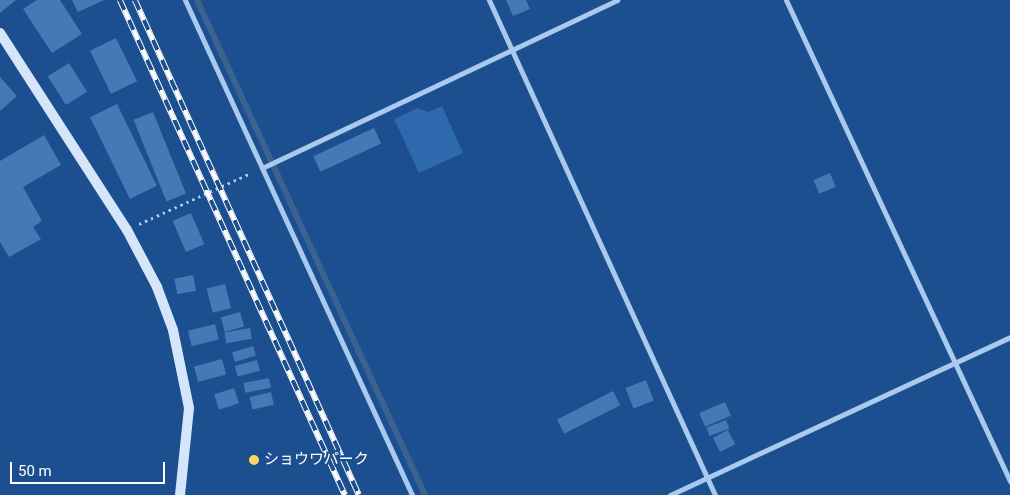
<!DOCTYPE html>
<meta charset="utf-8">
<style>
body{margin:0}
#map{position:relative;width:1010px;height:495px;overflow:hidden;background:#1b4f8f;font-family:Roboto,"Noto Sans JP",sans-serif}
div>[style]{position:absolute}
.green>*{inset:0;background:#2e69ad}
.stream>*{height:6px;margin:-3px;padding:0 3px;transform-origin:3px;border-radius:3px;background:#3c6290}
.building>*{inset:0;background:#4478b7;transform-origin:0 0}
.path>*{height:3px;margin-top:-1.5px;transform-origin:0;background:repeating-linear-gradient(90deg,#a9c9ee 0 2.5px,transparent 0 6.5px)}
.street>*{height:5px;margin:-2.5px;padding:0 2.5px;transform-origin:2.5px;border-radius:2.5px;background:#a9c9ee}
.secondary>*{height:10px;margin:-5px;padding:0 5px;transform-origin:5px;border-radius:5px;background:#d6e6fa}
.rail>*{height:5.5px;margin-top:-2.75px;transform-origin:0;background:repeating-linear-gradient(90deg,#1b4f8f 0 11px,#fff 0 22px);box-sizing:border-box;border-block:1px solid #fff}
.dots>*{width:14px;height:14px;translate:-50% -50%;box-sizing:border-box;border:2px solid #1b4f8f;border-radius:50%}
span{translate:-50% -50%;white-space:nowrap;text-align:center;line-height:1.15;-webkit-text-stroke:4.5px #1b4f8f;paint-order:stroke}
.poi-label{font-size:15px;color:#fff}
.left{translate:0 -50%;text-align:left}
.scale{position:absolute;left:10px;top:462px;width:155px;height:22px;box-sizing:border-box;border:2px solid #fff;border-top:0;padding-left:6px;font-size:15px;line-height:18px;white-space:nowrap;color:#fff;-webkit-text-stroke:4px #1b4f8f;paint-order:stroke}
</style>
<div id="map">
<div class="green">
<div style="clip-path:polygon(442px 106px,463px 153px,419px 173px,394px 119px,418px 108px,428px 112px)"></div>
</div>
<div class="stream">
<div style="left:197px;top:0;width:545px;rotate:65.27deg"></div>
</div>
<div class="building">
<div style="clip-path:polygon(0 0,16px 0,0 13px)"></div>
<div style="clip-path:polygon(37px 0,60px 0,82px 34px,52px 53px,23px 9px)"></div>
<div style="clip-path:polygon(72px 0,104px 0,78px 12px)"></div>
<div style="clip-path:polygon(506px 0,526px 0,530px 9px,513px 16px)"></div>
<div style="left:116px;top:38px;width:48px;height:29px;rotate:64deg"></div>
<div style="left:69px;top:63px;width:34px;height:25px;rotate:58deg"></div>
<div style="clip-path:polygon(0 77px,17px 96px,0 111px)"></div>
<div style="left:117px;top:104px;width:91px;height:30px;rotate:64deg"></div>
<div style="left:153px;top:112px;width:88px;height:21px;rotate:68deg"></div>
<div style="left:374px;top:128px;width:17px;height:67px;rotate:65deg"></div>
<div style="clip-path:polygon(44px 135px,61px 165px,23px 187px,42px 221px,33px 227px,41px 239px,9px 257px,0 242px,0 161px)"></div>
<div style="left:830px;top:173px;width:15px;height:18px;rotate:67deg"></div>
<div style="left:191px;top:213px;width:34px;height:20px;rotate:67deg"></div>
<div style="left:193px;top:275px;width:16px;height:19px;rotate:79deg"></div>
<div style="left:225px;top:284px;width:25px;height:19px;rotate:76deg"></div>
<div style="left:240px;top:312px;width:15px;height:20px;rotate:74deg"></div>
<div style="left:215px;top:324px;width:16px;height:28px;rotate:76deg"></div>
<div style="left:250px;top:328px;width:11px;height:26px;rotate:80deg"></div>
<div style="left:253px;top:346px;width:10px;height:22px;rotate:73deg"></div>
<div style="left:222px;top:359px;width:16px;height:29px;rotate:75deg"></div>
<div style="left:257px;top:360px;width:11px;height:23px;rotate:75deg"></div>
<div style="left:269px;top:378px;width:10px;height:26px;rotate:79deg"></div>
<div style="left:646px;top:380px;width:22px;height:22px;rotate:69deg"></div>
<div style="left:234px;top:388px;width:16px;height:21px;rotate:72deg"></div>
<div style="left:613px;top:391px;width:16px;height:63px;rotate:63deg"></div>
<div style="left:271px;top:392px;width:13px;height:22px;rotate:77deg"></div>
<div style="left:725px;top:402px;width:15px;height:28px;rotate:67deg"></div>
<div style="left:726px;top:420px;width:9px;height:21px;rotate:69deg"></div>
<div style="left:728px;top:430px;width:16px;height:17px;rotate:63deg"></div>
</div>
<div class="path">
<div style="left:139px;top:224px;width:123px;rotate:-24.5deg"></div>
</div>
<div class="street">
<div style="left:185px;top:0;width:545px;rotate:65.36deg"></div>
<div style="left:489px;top:0;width:544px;rotate:65.46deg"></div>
<div style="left:786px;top:0;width:531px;rotate:65.03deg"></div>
<div style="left:262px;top:168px;width:393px;rotate:-25.3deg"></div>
<div style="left:670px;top:495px;width:375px;rotate:-24.9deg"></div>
</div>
<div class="secondary">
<div style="left:0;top:33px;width:234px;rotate:57.2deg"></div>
<div style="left:127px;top:230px;width:64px;rotate:62.2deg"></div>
<div style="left:157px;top:287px;width:46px;rotate:69.6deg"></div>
<div style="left:173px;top:330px;width:80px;rotate:78.4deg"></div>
<div style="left:189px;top:408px;width:87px;rotate:95.9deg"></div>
</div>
<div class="rail">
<div style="left:120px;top:0;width:544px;rotate:65.56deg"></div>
<div style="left:135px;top:0;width:543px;rotate:65.65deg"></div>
</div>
<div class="dots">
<div style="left:254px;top:460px;background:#ffd166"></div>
</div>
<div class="poi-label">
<span class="left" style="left:264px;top:460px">ショウワパーク</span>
</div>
<div class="scale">50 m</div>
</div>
